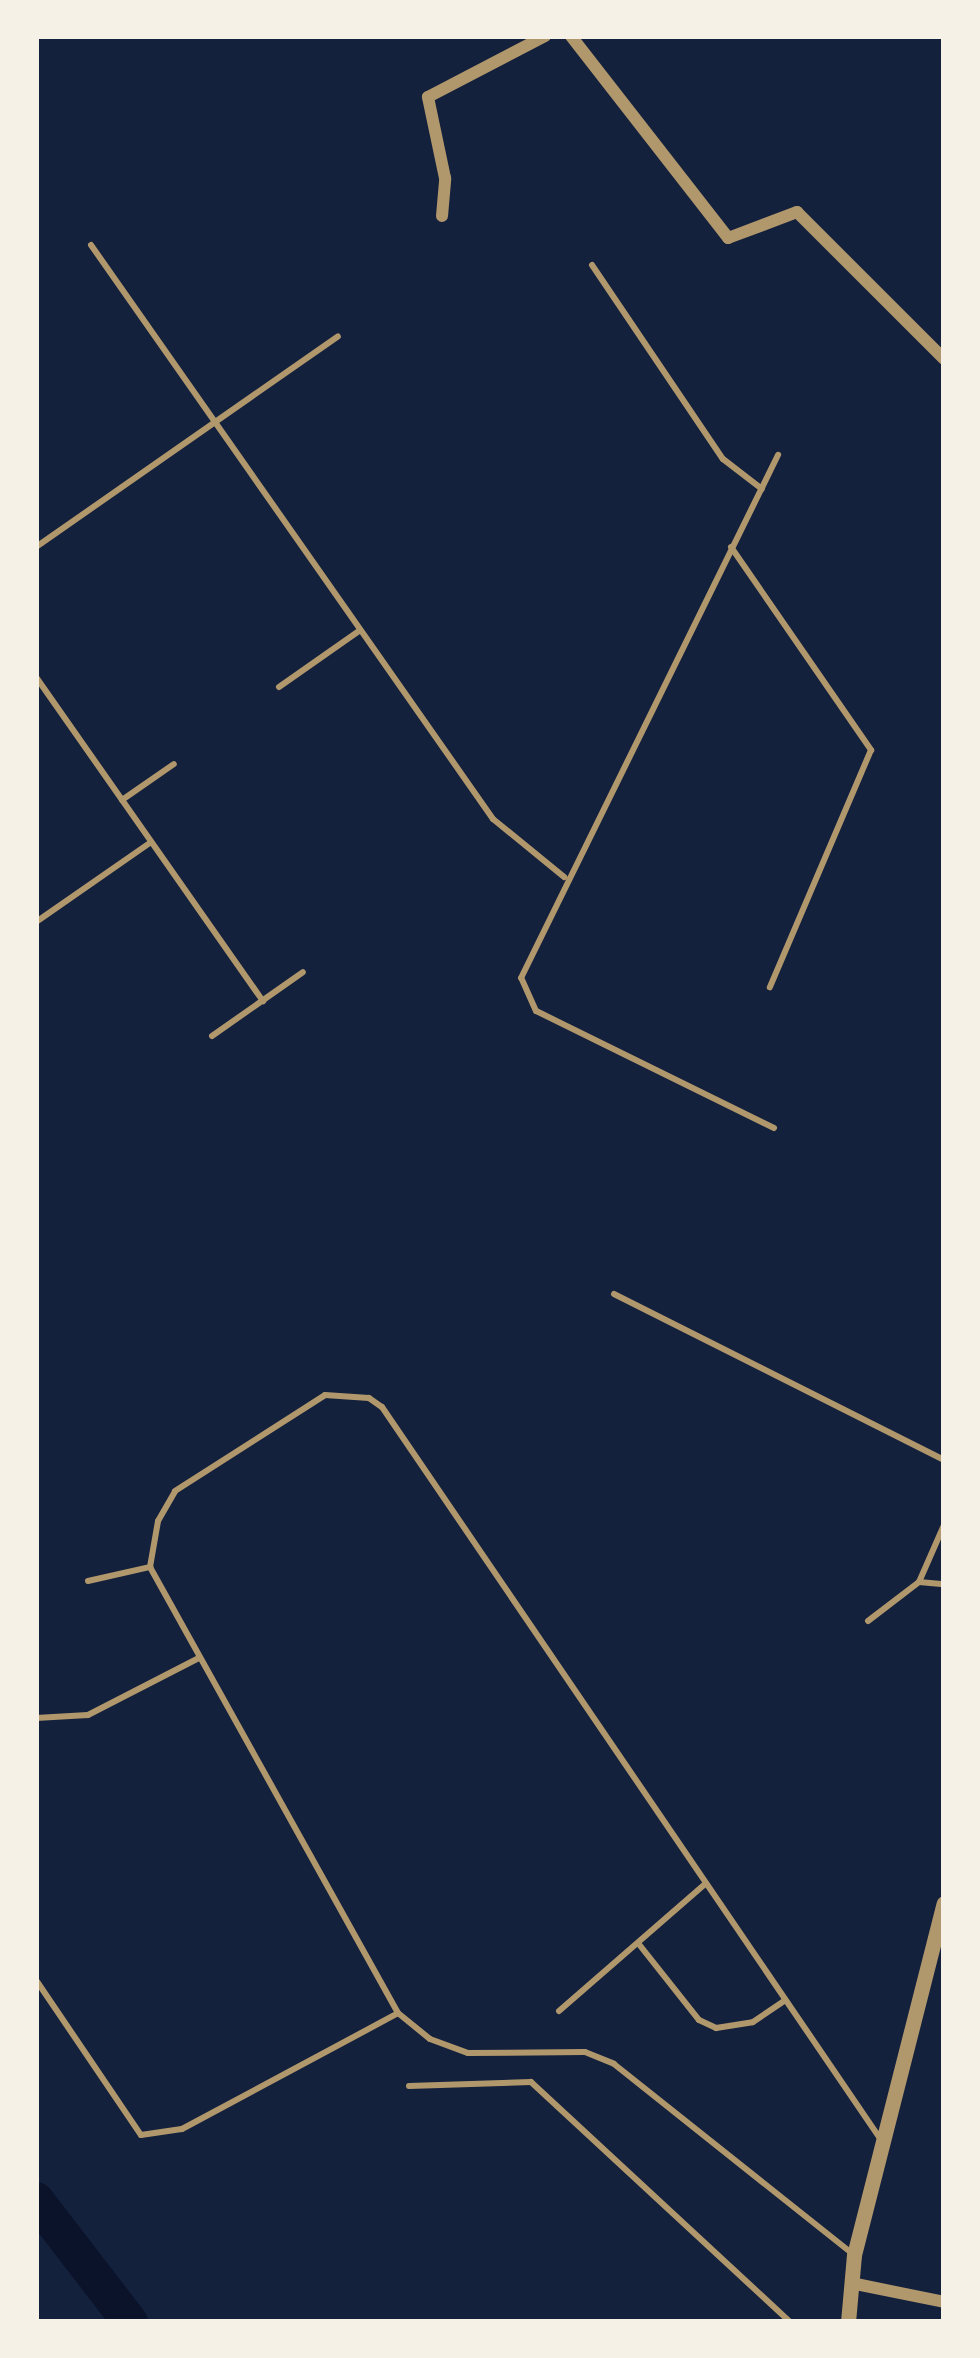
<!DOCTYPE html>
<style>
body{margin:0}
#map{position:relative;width:980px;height:2358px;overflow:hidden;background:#14213d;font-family:Lora,serif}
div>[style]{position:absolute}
.river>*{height:36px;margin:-18px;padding:0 18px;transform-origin:18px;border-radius:18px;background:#0b132b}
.service>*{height:6px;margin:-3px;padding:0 3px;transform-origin:3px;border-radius:3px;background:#b1986c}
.minor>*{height:12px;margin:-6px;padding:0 6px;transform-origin:6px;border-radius:6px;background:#b1986c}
.tertiary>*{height:15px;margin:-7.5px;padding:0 7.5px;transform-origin:7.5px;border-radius:7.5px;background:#b1986c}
span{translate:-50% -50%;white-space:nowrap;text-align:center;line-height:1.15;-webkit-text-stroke:10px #f6f1e7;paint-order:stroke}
.frame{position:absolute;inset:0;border:39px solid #f6f1e7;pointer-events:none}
</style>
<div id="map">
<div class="river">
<div style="left:36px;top:2200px;width:154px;rotate:52.4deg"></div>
</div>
<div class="service">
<div style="left:91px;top:245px;width:701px;rotate:54.99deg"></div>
<div style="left:493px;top:819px;width:92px;rotate:39.2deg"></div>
<div style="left:592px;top:265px;width:234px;rotate:56deg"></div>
<div style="left:723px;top:459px;width:49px;rotate:37.6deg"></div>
<div style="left:36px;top:547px;width:368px;rotate:-34.9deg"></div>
<div style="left:731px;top:547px;width:247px;rotate:55.4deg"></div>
<div style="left:871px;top:750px;width:258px;rotate:113.1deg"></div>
<div style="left:36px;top:677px;width:396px;rotate:55deg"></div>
<div style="left:279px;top:687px;width:98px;rotate:-35deg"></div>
<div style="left:122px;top:800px;width:63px;rotate:-34.7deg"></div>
<div style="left:36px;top:922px;width:140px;rotate:-34.8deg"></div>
<div style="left:212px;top:1036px;width:111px;rotate:-35.1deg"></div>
<div style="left:774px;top:1128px;width:265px;rotate:-153.8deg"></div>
<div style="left:536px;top:1011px;width:36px;rotate:-114deg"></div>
<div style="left:521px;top:978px;width:583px;rotate:-63.83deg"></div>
<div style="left:614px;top:1294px;width:369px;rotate:26.7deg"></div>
<div style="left:88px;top:1581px;width:64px;rotate:-12.7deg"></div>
<div style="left:919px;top:1582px;width:62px;rotate:-66.3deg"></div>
<div style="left:868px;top:1621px;width:64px;rotate:-37.4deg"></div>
<div style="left:919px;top:1582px;width:25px;rotate:5deg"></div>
<div style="left:36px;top:1718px;width:52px;rotate:-3.3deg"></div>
<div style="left:88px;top:1715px;width:123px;rotate:-27.2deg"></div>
<div style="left:638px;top:1943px;width:98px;rotate:51.6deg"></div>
<div style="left:699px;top:2020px;width:19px;rotate:25deg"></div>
<div style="left:716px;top:2028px;width:37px;rotate:-9deg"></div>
<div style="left:753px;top:2022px;width:37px;rotate:-34deg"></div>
<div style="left:36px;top:1980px;width:187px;rotate:55.9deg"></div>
<div style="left:141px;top:2135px;width:41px;rotate:-8.3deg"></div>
<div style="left:182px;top:2129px;width:245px;rotate:-28.2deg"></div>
<div style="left:398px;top:2013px;width:41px;rotate:39.1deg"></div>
<div style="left:430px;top:2039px;width:40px;rotate:20.2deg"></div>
<div style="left:468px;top:2053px;width:117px;rotate:-0.5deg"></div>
<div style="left:585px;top:2052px;width:31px;rotate:22deg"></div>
<div style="left:614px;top:2064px;width:304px;rotate:38.5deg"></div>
<div style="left:559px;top:2011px;width:192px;rotate:-41deg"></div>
<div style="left:398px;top:2013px;width:510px;rotate:-119.08deg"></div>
<div style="left:150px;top:1567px;width:47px;rotate:-80.1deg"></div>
<div style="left:158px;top:1521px;width:34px;rotate:-60deg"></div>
<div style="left:175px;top:1491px;width:178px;rotate:-32.6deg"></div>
<div style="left:325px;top:1395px;width:44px;rotate:3.9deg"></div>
<div style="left:369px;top:1398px;width:16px;rotate:35deg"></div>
<div style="left:382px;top:1407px;width:883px;rotate:55.75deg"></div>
<div style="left:409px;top:2086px;width:122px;rotate:-1.9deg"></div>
<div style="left:531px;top:2082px;width:353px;rotate:42.8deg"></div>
</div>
<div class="minor">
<div style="left:571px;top:36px;width:256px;rotate:52.1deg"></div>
<div style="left:728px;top:238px;width:74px;rotate:-20.6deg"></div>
<div style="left:797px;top:212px;width:208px;rotate:45deg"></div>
<div style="left:442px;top:216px;width:38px;rotate:-85deg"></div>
<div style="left:445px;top:178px;width:83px;rotate:-101.9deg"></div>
<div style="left:428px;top:97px;width:132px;rotate:-27.5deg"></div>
<div style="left:851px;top:2283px;width:95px;rotate:11.5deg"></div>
</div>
<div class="tertiary">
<div style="left:848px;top:2322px;width:67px;rotate:-84.9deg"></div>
<div style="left:854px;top:2255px;width:363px;rotate:-75.7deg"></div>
</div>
<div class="frame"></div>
</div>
